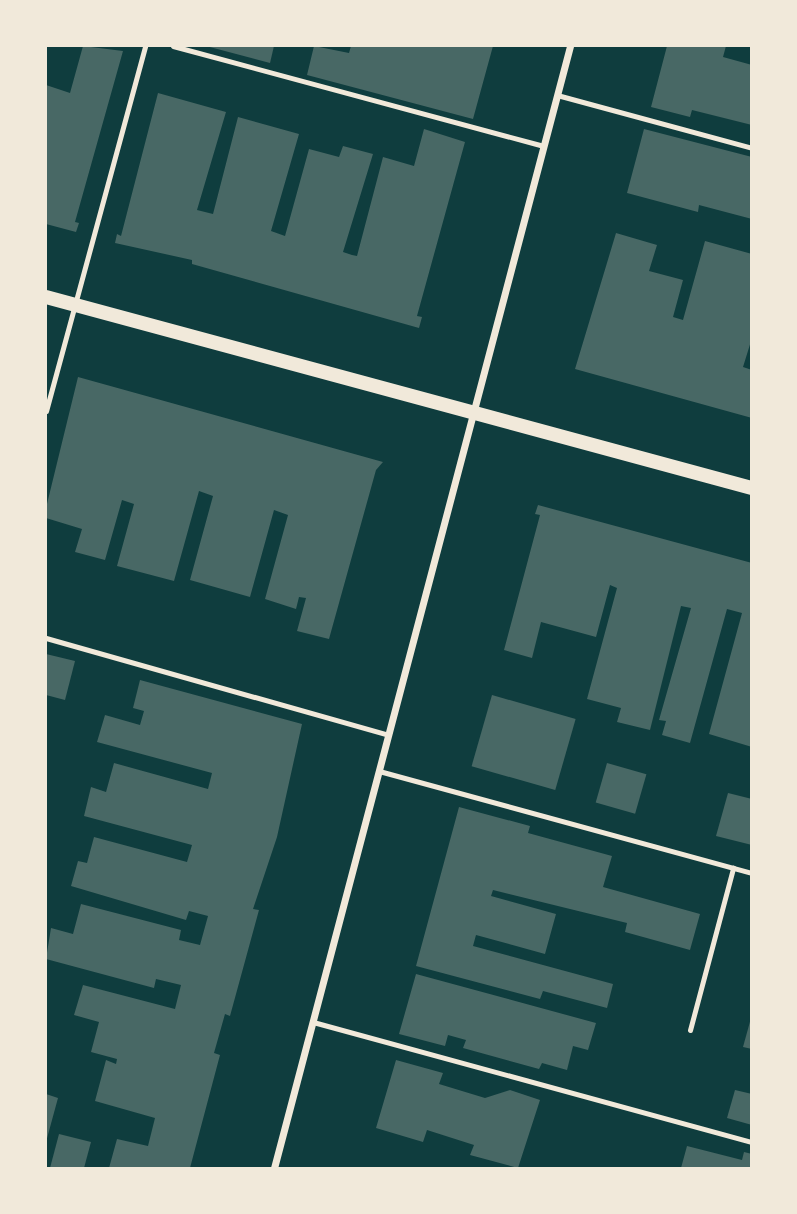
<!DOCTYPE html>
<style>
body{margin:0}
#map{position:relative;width:797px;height:1214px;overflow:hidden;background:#0f3d3e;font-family:Georgia,serif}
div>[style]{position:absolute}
.building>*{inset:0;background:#486865;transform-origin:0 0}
.service>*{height:5px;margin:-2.5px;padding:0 2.5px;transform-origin:2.5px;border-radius:2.5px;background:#f1e9da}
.minor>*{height:7px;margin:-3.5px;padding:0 3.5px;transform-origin:3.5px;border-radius:3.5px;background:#f1e9da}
.secondary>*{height:14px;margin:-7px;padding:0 7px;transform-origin:7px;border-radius:7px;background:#f1e9da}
span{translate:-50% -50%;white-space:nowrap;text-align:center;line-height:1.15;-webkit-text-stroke:5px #f1e9da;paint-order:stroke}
.frame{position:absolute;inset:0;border:47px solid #f1e9da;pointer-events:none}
</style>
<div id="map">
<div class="building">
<div style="clip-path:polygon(83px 46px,123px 51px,75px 222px,79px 223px,76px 232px,46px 224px,46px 85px,70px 93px)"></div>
<div style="clip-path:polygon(206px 46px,274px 46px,270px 63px)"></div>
<div style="clip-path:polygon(314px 46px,349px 53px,351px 46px,493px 46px,473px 119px,307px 75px)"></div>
<div style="clip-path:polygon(667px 46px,726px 46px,723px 57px,752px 65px,752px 125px,692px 110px,690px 117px,651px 107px)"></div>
<div style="clip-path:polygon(158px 93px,226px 112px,197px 210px,213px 214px,238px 117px,299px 134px,271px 231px,285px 236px,309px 149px,339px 157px,343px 146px,373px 154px,343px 252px,352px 255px,357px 256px,383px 157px,414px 166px,424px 129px,465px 142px,417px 316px,422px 317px,419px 328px,192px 264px,192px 260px,115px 243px,117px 234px,121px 236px)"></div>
<div style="clip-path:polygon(644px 129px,752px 157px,752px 219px,699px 205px,698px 212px,627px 193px)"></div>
<div style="clip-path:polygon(616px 233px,657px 245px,649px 271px,683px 280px,673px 317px,683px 320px,705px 241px,752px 254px,752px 338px,743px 367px,752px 370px,752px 418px,575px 369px)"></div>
<div style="clip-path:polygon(78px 377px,383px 462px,376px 470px,329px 639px,297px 631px,306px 598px,299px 597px,296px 609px,265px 599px,288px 515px,274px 510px,250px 597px,190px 580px,213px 496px,199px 491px,174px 581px,117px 566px,134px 504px,122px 500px,105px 560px,75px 552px,82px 529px,46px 518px,46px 508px)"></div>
<div style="clip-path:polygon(538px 505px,752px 563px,752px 747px,709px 734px,742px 613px,727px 609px,690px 743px,662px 735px,666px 721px,659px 720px,691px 608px,681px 606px,650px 730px,617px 722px,621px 708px,587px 699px,617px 588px,610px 585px,596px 637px,541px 622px,532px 658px,504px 650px,540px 515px,535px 514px)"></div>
<div style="clip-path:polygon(46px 654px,75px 661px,65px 700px,46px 695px)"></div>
<div style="clip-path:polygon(140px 680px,302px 724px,277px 837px,253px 909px,259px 910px,230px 1016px,225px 1014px,214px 1053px,220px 1055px,190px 1168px,109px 1168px,117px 1139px,148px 1146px,155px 1118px,95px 1101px,106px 1060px,116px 1064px,117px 1059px,91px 1052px,99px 1022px,74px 1015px,83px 985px,175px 1009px,181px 985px,156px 979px,154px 988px,46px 959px,51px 928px,73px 934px,81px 904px,181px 930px,179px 940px,200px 945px,208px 916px,189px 911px,186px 920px,71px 886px,78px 861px,87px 863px,94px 837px,187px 862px,192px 845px,84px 816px,91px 787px,106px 792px,114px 763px,208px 789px,212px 773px,97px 742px,105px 715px,140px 725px,144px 711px,133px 708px)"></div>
<div style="left:492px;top:695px;width:87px;height:74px;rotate:16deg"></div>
<div style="left:607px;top:763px;width:41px;height:41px;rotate:16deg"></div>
<div style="clip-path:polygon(728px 793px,752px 799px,752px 845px,716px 836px)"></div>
<div style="clip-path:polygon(459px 807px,530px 826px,528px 833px,612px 856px,603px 887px,700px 914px,690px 950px,625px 932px,627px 923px,493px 890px,491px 896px,556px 914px,545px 954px,476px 935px,473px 946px,613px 984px,607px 1008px,543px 991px,540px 999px,416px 966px)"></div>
<div style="clip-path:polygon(416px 974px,596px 1023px,588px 1050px,573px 1046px,567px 1070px,542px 1063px,539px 1069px,463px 1048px,466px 1040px,448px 1035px,445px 1046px,399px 1034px)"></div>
<div style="clip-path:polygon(751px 1018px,752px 1018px,752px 1049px,743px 1047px)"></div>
<div style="clip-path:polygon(396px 1060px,443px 1073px,439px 1084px,485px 1098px,510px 1090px,540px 1100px,518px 1168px,470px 1155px,474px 1145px,427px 1130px,423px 1142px,376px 1128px)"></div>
<div style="clip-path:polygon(735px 1090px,752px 1094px,752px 1125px,727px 1118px)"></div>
<div style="clip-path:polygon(46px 1094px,58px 1098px,46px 1142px)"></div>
<div style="clip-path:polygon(59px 1134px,91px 1142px,84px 1168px,50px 1168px)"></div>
<div style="clip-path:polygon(687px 1146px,742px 1160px,744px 1152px,752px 1154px,752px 1168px,681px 1168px)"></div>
</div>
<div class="service">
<div style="left:173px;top:46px;width:384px;rotate:15.1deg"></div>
<div style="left:557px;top:95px;width:202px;rotate:15.2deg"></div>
<div style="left:46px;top:411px;width:378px;rotate:-74.8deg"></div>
<div style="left:46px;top:638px;width:356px;rotate:15.8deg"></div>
<div style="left:379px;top:771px;width:387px;rotate:15.3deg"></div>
<div style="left:313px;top:1022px;width:455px;rotate:15.3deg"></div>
<div style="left:690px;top:1030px;width:168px;rotate:-75.1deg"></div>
</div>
<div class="minor">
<div style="left:274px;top:1168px;width:1160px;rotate:-75.22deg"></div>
</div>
<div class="secondary">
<div style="left:46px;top:297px;width:731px;rotate:15.14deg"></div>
</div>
<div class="frame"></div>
</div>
